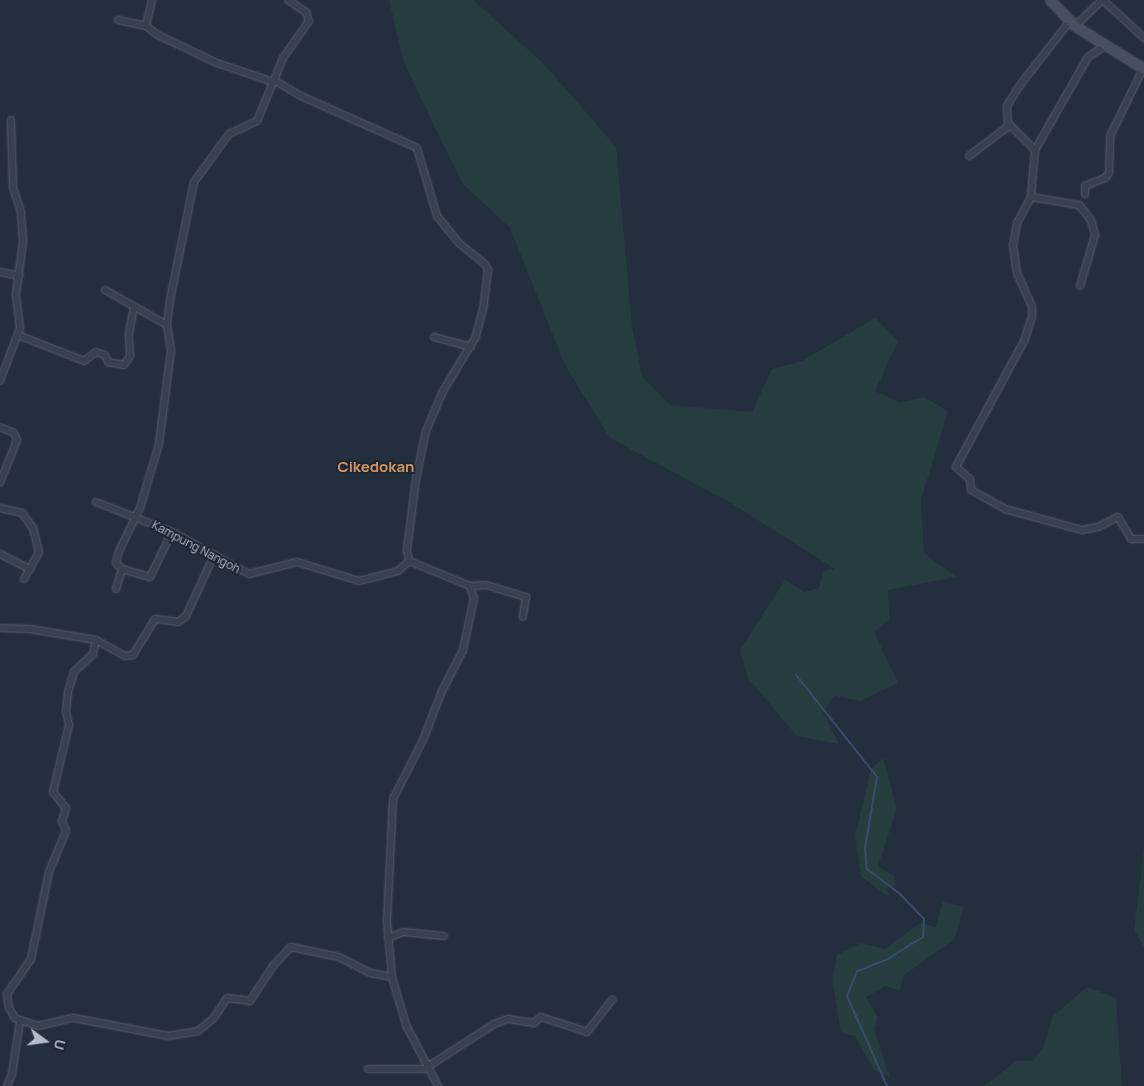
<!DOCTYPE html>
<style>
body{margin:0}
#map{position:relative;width:1144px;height:1086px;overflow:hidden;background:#242f3e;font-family:Manrope,sans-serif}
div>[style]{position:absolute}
.green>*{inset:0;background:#263c3f}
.stream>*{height:2px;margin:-1px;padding:0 1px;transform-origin:1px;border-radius:1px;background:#394c67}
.roads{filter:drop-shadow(0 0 1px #565f6c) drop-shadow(0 0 1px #565f6c)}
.street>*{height:6px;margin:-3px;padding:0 3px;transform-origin:3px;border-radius:3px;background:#38414e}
.secondary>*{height:9px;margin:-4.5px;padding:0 4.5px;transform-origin:4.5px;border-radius:4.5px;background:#465061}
span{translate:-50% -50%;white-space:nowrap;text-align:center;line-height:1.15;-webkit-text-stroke:4px #1d2633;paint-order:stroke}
.street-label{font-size:12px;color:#b4bcc9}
.quarter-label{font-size:15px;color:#d59563;font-weight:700}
.north{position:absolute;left:20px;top:1016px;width:50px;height:50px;-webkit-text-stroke:4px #1d2633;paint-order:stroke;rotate:104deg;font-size:14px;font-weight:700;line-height:20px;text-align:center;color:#b4bcc9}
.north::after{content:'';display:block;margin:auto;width:18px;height:22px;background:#b4bcc9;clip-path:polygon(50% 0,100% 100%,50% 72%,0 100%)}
</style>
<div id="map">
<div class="green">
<div style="clip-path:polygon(389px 0,473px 0,544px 64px,616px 147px,632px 326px,642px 377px,670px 405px,752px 412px,772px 369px,802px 361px,875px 318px,898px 341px,875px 391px,900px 403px,924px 397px,948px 411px,921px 500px,924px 553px,956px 577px,888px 590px,889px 619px,874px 632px,898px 683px,861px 701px,834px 696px,823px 713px,839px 744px,797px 736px,748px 678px,740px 650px,785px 580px,804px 592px,819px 588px,824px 571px,835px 569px,731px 503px,610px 438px,565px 365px,510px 228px,462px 183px,404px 63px)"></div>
<div style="clip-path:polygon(883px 758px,897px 808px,878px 866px,894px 876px,896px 885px,887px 887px,889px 898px,861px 876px,855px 837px,871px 769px)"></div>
<div style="clip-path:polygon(1144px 848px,1144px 947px,1134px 930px)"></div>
<div style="clip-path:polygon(943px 901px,964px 907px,955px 939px,903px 976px,900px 990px,885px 986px,866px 997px,878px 1018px,874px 1029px,890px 1077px,874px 1070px,855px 1036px,841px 1033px,832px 979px,837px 955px,861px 943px,885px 949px,920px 923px,936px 927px)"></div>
<div style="clip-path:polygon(1087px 987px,1116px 998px,1122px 1086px,984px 1086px,1016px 1061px,1033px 1061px,1044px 1046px,1052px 1017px)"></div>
</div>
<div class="stream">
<div style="left:796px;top:675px;width:130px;rotate:51.5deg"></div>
<div style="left:877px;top:777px;width:72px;rotate:99.6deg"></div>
<div style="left:865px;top:848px;width:21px;rotate:85deg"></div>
<div style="left:867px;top:869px;width:40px;rotate:37deg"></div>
<div style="left:899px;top:893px;width:36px;rotate:46deg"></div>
<div style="left:924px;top:919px;width:18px;rotate:93deg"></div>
<div style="left:923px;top:937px;width:39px;rotate:148deg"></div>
<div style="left:890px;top:958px;width:35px;rotate:158deg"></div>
<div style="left:857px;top:971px;width:27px;rotate:112deg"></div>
<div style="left:847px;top:996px;width:98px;rotate:66deg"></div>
</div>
<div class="roads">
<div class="street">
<div style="left:152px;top:0;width:27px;rotate:103deg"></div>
<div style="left:146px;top:26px;width:15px;rotate:37deg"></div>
<div style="left:158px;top:35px;width:65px;rotate:25.4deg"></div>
<div style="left:217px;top:63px;width:59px;rotate:18.7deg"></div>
<div style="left:288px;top:0;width:22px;rotate:34deg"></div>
<div style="left:306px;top:12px;width:9px;rotate:72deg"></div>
<div style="left:309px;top:21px;width:45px;rotate:125.1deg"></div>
<div style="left:283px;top:58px;width:24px;rotate:112deg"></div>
<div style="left:274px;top:80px;width:31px;rotate:31deg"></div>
<div style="left:301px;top:96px;width:127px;rotate:24.1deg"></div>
<div style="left:417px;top:148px;width:71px;rotate:73.6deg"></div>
<div style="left:437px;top:216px;width:36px;rotate:51deg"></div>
<div style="left:460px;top:244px;width:32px;rotate:39deg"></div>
<div style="left:485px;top:264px;width:7px;rotate:63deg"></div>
<div style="left:488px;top:270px;width:39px;rotate:97deg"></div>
<div style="left:483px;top:309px;width:30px;rotate:105deg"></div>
<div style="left:475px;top:338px;width:62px;rotate:121.1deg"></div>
<div style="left:443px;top:391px;width:43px;rotate:113deg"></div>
<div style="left:426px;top:431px;width:49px;rotate:101.8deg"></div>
<div style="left:416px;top:479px;width:72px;rotate:97.2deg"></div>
<div style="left:407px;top:550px;width:11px;rotate:80deg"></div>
<div style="left:409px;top:561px;width:66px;rotate:22.3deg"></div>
<div style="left:470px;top:586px;width:13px;rotate:72deg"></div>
<div style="left:474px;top:598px;width:53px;rotate:101.9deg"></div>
<div style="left:463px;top:650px;width:46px;rotate:117.1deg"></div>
<div style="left:442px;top:691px;width:53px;rotate:111.2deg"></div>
<div style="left:423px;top:740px;width:66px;rotate:117deg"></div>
<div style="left:393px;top:799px;width:122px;rotate:92.8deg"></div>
<div style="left:387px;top:921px;width:56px;rotate:84.9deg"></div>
<div style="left:392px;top:977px;width:50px;rotate:73.7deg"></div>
<div style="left:406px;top:1025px;width:69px;rotate:62.3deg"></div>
<div style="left:1103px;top:0;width:56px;rotate:42.8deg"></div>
<div style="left:118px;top:20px;width:29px;rotate:12deg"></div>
<div style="left:1070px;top:21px;width:81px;rotate:128deg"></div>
<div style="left:1020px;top:85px;width:25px;rotate:122deg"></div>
<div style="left:1007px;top:106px;width:17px;rotate:87deg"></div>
<div style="left:1008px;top:123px;width:38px;rotate:45deg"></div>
<div style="left:1035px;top:150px;width:47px;rotate:94.9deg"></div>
<div style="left:1031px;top:197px;width:30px;rotate:118deg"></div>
<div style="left:1017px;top:223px;width:22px;rotate:100deg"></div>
<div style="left:1013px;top:245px;width:28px;rotate:82deg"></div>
<div style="left:1017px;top:273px;width:37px;rotate:66deg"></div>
<div style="left:1032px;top:307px;width:10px;rotate:90deg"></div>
<div style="left:1032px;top:317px;width:25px;rotate:108deg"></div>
<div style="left:1024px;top:341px;width:143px;rotate:118.4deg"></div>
<div style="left:956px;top:467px;width:18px;rotate:41deg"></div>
<div style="left:970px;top:479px;width:11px;rotate:85deg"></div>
<div style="left:971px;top:490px;width:39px;rotate:29deg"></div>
<div style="left:1005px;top:509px;width:80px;rotate:15.3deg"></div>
<div style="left:1082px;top:530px;width:16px;rotate:-11deg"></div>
<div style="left:1098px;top:527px;width:22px;rotate:-27deg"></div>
<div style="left:1118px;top:517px;width:26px;rotate:59deg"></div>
<div style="left:1131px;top:539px;width:13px"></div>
<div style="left:1075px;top:26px;width:37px;rotate:-44deg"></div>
<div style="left:1035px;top:150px;width:107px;rotate:-60.3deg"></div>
<div style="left:1088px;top:57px;width:20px;rotate:-33deg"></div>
<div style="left:969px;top:156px;width:51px;rotate:-37.1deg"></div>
<div style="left:1085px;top:194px;width:8px;rotate:-90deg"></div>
<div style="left:1085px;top:186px;width:22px;rotate:-22deg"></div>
<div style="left:1105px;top:178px;width:6px;rotate:-51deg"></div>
<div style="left:1109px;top:173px;width:37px;rotate:-88deg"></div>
<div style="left:1110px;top:136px;width:75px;rotate:-63.8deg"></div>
<div style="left:1031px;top:197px;width:49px;rotate:9.5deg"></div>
<div style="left:1079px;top:205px;width:19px;rotate:51deg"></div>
<div style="left:1091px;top:220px;width:16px;rotate:75deg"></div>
<div style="left:1095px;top:235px;width:53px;rotate:106.4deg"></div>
<div style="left:0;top:272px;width:20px;rotate:11deg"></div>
<div style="left:105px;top:290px;width:71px;rotate:29.4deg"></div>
<div style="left:18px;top:335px;width:71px;rotate:21.5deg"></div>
<div style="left:84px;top:361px;width:15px;rotate:-37deg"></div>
<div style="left:96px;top:352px;width:9px;rotate:18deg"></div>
<div style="left:105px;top:355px;width:8px;rotate:67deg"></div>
<div style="left:108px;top:362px;width:16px;rotate:11deg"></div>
<div style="left:124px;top:365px;width:11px;rotate:-56deg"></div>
<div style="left:130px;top:356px;width:22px;rotate:-93deg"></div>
<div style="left:129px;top:334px;width:28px;rotate:-80deg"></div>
<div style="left:434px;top:337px;width:38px;rotate:15deg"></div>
<div style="left:0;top:381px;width:57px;rotate:-69.3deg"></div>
<div style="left:20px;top:328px;width:34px;rotate:-97deg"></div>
<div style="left:16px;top:294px;width:52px;rotate:-82.3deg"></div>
<div style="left:23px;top:242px;width:30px;rotate:-94deg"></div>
<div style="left:21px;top:212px;width:25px;rotate:-108deg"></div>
<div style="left:13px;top:188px;width:68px;rotate:-91.7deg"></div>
<div style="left:0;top:427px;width:15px;rotate:23deg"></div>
<div style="left:14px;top:433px;width:8px;rotate:67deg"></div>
<div style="left:17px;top:440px;width:46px;rotate:111.6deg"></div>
<div style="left:96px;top:502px;width:82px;rotate:21.5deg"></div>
<div style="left:172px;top:532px;width:88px;rotate:28.6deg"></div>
<div style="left:249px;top:574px;width:49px;rotate:-14deg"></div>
<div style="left:297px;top:562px;width:65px;rotate:17deg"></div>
<div style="left:359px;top:581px;width:40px;rotate:-14.4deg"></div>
<div style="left:398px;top:571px;width:15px;rotate:-42deg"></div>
<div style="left:0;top:508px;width:23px;rotate:13deg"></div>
<div style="left:22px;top:513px;width:19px;rotate:54deg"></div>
<div style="left:33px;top:528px;width:25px;rotate:76deg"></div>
<div style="left:39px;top:552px;width:31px;rotate:119deg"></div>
<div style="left:0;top:554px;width:34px;rotate:27deg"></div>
<div style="left:122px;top:569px;width:29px;rotate:16deg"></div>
<div style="left:150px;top:577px;width:50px;rotate:-63.9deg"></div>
<div style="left:470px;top:586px;width:16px;rotate:-4deg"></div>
<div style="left:486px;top:585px;width:42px;rotate:16.7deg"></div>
<div style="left:526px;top:597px;width:20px;rotate:99deg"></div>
<div style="left:116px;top:589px;width:21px;rotate:-73deg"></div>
<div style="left:122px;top:569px;width:8px;rotate:-135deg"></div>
<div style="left:116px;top:563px;width:12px;rotate:-76deg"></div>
<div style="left:119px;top:551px;width:48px;rotate:-64deg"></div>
<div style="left:140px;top:508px;width:67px;rotate:-73.5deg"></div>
<div style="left:159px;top:444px;width:95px;rotate:-82.7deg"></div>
<div style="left:171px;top:350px;width:25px;rotate:-99deg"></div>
<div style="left:167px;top:325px;width:25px;rotate:-83deg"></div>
<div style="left:170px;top:300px;width:120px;rotate:-78.5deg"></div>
<div style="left:194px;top:182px;width:59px;rotate:-53.9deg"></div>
<div style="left:229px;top:134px;width:31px;rotate:-25deg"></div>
<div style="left:257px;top:121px;width:44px;rotate:-67.5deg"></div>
<div style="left:0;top:628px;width:30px;rotate:2deg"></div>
<div style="left:30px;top:629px;width:67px;rotate:9.5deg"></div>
<div style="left:96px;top:640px;width:33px;rotate:29deg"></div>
<div style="left:125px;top:656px;width:8px;rotate:-7deg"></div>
<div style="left:133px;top:655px;width:42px;rotate:-58.6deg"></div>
<div style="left:155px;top:619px;width:23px;rotate:7deg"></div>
<div style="left:178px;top:622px;width:10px;rotate:-37deg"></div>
<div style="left:186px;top:616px;width:67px;rotate:-65.3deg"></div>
<div style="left:96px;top:640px;width:14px;rotate:102deg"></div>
<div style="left:93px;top:654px;width:26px;rotate:137deg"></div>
<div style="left:74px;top:672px;width:21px;rotate:107deg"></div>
<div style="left:68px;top:692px;width:19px;rotate:96deg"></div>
<div style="left:66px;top:711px;width:14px;rotate:78deg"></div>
<div style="left:69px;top:725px;width:69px;rotate:103.4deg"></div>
<div style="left:53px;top:792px;width:21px;rotate:51deg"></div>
<div style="left:66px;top:808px;width:14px;rotate:107deg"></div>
<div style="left:62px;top:821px;width:11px;rotate:68deg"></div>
<div style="left:66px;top:831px;width:44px;rotate:112.5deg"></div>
<div style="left:49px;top:872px;width:89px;rotate:101.7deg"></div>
<div style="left:31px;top:959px;width:42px;rotate:124.4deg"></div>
<div style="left:7px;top:994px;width:14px;rotate:82deg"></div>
<div style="left:9px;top:1008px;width:12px;rotate:59deg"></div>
<div style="left:15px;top:1018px;width:24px;rotate:19deg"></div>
<div style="left:38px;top:1026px;width:37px;rotate:-13deg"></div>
<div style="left:74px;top:1018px;width:96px;rotate:10.8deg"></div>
<div style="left:168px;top:1036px;width:30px;rotate:-9deg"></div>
<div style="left:198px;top:1031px;width:19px;rotate:-39deg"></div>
<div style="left:213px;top:1019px;width:25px;rotate:-56deg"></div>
<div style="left:227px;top:998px;width:23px;rotate:7deg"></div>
<div style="left:250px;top:1001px;width:42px;rotate:-56.7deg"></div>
<div style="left:273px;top:966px;width:26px;rotate:-47deg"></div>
<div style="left:291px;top:947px;width:49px;rotate:11.8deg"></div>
<div style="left:339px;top:957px;width:36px;rotate:27deg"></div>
<div style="left:371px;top:973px;width:21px;rotate:11deg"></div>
<div style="left:388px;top:938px;width:16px;rotate:-22deg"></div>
<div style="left:403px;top:932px;width:41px;rotate:5.6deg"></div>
<div style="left:368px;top:1069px;width:56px"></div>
<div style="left:424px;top:1069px;width:83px;rotate:-32.7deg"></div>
<div style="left:494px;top:1024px;width:15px;rotate:-20deg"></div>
<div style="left:508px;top:1019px;width:26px;rotate:9deg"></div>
<div style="left:534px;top:1023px;width:9px;rotate:-41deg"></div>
<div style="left:541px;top:1017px;width:48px;rotate:18.1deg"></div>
<div style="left:587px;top:1032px;width:41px;rotate:-52deg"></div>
<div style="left:7px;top:1086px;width:13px;rotate:-67deg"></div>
<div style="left:12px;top:1074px;width:53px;rotate:-81.3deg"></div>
</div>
<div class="secondary">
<div style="left:1050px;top:0;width:36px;rotate:46deg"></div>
<div style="left:1075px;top:26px;width:81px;rotate:31.9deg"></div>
</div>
</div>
<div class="street-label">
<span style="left:196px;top:547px;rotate:28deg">Kampung Nangoh</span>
</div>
<div class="quarter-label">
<span style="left:376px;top:467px">Cikedokan</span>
</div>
<div class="north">U</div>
</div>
